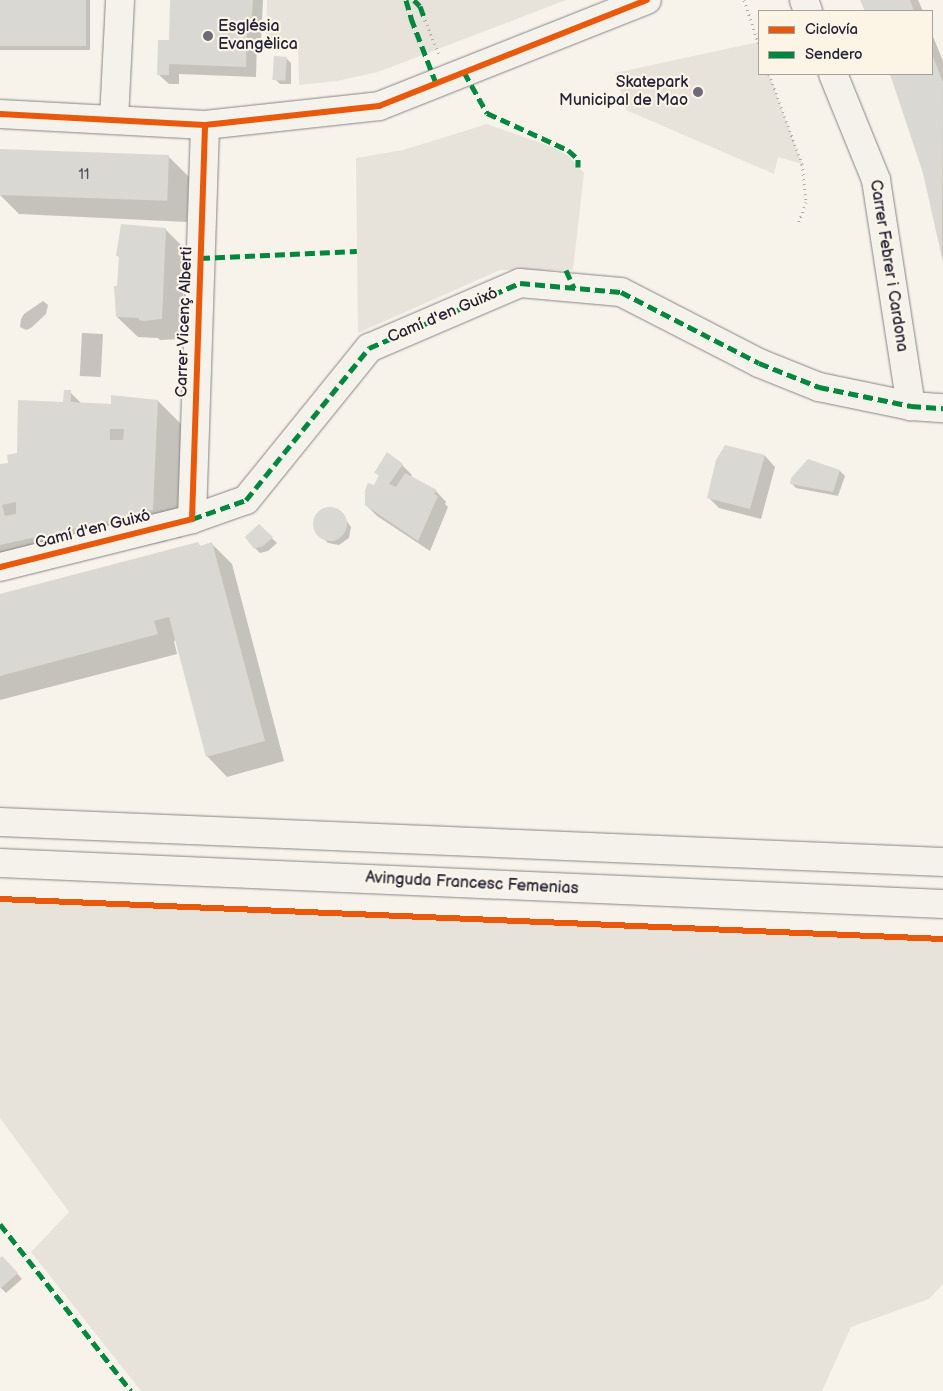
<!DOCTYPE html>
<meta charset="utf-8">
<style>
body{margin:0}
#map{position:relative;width:943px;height:1391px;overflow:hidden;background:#f7f3ea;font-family:"Balsamiq Sans",sans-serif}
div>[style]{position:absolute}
.green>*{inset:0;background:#e8e3da}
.water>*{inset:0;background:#c7c2be;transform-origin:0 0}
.shadow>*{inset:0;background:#0003;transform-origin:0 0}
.building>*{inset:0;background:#dad8d2;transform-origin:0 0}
.round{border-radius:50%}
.path>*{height:3px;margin-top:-1.5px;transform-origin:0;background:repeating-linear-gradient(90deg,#b0aead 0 1px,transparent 0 5px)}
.roads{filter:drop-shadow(0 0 1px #868485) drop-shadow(0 0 1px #868485)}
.street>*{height:28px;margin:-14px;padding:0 14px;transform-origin:14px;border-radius:14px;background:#f5f2ec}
.primary>*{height:28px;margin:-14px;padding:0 14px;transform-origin:14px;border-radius:14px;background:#f5f2ec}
.quiet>*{height:5px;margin-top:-2.5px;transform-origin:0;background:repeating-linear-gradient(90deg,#00873e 0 10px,transparent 0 15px)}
.cycleway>*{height:6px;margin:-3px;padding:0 3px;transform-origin:3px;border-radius:3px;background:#e8590c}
.dots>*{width:14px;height:14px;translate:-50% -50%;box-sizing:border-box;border:2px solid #fcf5e5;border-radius:50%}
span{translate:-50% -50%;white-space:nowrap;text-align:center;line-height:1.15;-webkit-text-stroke:4.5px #fcf5e5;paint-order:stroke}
.number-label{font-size:14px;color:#505061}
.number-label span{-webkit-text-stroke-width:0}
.poi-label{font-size:16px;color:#22223b}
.left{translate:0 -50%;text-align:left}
.right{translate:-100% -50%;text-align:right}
.street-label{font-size:16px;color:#22223b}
.legend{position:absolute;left:758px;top:10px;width:175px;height:65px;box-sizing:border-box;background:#fcf5e5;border:1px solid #a5a1a1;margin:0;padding:6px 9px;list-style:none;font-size:15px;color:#22223b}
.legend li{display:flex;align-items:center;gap:10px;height:25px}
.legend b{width:25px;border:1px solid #a5a1a1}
</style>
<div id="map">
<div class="green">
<div style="clip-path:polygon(267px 0,566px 0,378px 72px,337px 81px,299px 85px,298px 45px,266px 44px)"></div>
<div style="clip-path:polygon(758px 42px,759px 74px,769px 74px,802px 164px,778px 157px,774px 174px,626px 110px,615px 73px)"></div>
<div style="clip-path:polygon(487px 124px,552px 147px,569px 156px,584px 173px,573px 270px,500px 270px,358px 333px,356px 158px,403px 150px)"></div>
<div style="clip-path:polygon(0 897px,943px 940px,943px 1284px,929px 1299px,851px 1327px,822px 1391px,141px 1391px,31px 1252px,69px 1212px,0 1118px)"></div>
</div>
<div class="water">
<div style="clip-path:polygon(43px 301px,48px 305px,46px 314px,31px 328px,26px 330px,20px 327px,21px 319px,24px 314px)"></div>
<div style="left:82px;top:333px;width:21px;height:43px;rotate:3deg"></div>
</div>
<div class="shadow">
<div style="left:0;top:0;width:90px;height:50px"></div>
<div style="clip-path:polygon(172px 0,263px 0,261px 42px,257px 42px,256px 77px,179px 74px,179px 84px,169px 84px,158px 74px,170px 42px)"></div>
<div style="clip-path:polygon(861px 0,918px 0,923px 11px,865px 11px)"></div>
<div style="clip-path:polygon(932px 34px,943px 61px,943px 262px,938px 229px,910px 124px,890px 74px,932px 74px)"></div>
<div style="clip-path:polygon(286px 58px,291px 63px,291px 84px,280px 84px,275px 79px)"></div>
<div style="clip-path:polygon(169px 157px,189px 177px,187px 222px,19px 214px,0 195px,0 166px)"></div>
<div style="clip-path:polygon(165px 229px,185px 249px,181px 339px,160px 340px,158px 338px,138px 337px,117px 317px,120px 258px,117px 255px)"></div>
<div style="clip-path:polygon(70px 392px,82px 404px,112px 405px,158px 401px,186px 429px,181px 538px,167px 538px,167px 541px,0 578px,0 466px,10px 464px,63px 403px)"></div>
<div style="clip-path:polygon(726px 446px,765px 456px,775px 467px,761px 519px,719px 508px,709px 498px)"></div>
<div style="clip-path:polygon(808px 461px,840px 471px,845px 476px,838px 496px,796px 488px,791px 483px)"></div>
<div style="clip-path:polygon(402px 465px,412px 475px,411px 477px,436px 491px,446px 502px,445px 504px,448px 507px,430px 551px,377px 516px,366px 505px,380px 476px,376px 473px)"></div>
<div style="clip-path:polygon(329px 508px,340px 512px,351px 527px,349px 538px,339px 545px,328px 543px,315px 530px,315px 517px,321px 510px)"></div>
<div style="clip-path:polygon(259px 526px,277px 543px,268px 551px,260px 553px,255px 548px)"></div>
<div style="clip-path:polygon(198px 543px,201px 547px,212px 544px,232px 564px,284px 761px,227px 777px,207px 756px,176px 640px,174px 641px,177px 654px,0 700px,0 597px)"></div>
<div style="clip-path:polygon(0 1259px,7px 1262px,22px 1279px,6px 1293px,0 1287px)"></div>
</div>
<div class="building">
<div style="left:0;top:0;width:86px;height:46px"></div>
<div style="clip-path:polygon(170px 0,253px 0,251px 32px,247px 32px,246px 67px,169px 64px,169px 75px,157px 75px,158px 40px,169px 40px)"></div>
<div style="clip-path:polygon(860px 0,910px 0,914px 11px,865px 11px)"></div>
<div style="clip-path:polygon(932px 54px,943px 82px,942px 258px,923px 173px,890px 74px,932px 74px)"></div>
<div style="left:274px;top:56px;width:13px;height:24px;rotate:4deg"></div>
<div style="left:0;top:149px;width:169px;height:46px;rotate:2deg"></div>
<div style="clip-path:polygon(121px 224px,166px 228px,162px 319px,143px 321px,139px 320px,139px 318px,116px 317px,114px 286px,117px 286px,119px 256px,116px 256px)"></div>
<div style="clip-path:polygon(evenodd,64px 390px,71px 390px,71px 402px,111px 404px,111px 395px,158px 400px,153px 510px,140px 511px,140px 514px,0 545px,0 464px,8px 463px,7px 455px,17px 453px,18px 400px,63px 402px,64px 390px,110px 429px,124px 429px,123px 440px,110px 440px,110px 429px,64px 390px,16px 502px,16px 514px,5px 516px,2px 505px,16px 502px)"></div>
<div style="clip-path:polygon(725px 445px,765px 455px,750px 509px,707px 498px,716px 460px)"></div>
<div style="clip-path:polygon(387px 452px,403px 464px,389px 484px,396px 487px,405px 473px,437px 490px,434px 494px,438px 496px,418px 541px,365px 505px,365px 490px,368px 483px,374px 485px,379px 475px,374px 473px)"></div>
<div style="clip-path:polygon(808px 459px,840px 470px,833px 492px,790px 484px,791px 478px)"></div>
<div class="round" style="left:313px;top:507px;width:34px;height:34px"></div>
<div style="clip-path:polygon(259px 524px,273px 537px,263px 546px,254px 549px,245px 537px)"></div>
<div style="clip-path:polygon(198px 542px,200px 546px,212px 542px,265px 741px,206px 757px,169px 617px,154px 621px,158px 634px,0 676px,0 594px)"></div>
<div style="clip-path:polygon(2px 1256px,18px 1273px,0 1289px,0 1258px)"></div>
</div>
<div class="path">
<div style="left:744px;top:0;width:47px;rotate:71.6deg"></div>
<div style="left:425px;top:20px;width:37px;rotate:68deg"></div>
<div style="left:769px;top:74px;width:96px;rotate:69.9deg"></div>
<div style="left:802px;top:164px;width:38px;rotate:84deg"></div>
<div style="left:806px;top:202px;width:23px;rotate:110deg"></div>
</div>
<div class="roads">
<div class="street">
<div style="left:804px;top:0;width:12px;rotate:70deg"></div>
<div style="left:833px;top:74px;width:114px;rotate:67.9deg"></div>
<div style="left:876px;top:180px;width:229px;rotate:81.2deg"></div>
<div style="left:0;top:114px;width:205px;rotate:3.1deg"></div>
<div style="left:205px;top:125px;width:175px;rotate:-6.2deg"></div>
<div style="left:379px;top:106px;width:288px;rotate:-21.6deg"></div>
<div style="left:114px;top:119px;width:119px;rotate:-87.1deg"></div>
<div style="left:192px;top:519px;width:394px;rotate:-88.1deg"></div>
<div style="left:0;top:567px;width:198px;rotate:-14deg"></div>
<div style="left:192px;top:519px;width:57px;rotate:-19.4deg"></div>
<div style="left:246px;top:500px;width:196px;rotate:-51deg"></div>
<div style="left:369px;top:348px;width:164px;rotate:-23.3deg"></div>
<div style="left:520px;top:283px;width:101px;rotate:5.1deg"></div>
<div style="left:621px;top:292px;width:155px;rotate:27.2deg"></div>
<div style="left:759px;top:363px;width:65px;rotate:21.8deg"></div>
<div style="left:819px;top:387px;width:94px;rotate:11.7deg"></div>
<div style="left:911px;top:406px;width:32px;rotate:4deg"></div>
</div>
<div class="primary">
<div style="left:0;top:822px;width:944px;rotate:2.43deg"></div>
<div style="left:0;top:863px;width:944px;rotate:2.49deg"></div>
</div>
</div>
<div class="quiet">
<div style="left:406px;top:0;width:19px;rotate:74deg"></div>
<div style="left:411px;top:18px;width:70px;rotate:69deg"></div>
<div style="left:414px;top:0;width:8px;rotate:45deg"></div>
<div style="left:420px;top:6px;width:15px;rotate:70deg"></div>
<div style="left:464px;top:72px;width:47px;rotate:60.7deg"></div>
<div style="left:487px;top:113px;width:89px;rotate:24.6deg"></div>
<div style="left:568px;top:150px;width:13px;rotate:42deg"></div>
<div style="left:578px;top:159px;width:8px;rotate:90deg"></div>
<div style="left:200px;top:258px;width:157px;rotate:-2.6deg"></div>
<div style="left:566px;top:270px;width:20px;rotate:66deg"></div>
<div style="left:192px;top:519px;width:57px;rotate:-19.4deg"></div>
<div style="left:246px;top:500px;width:196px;rotate:-51deg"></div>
<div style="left:369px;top:348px;width:164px;rotate:-23.3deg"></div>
<div style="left:520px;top:283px;width:101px;rotate:5.1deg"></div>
<div style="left:621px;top:292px;width:155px;rotate:27.2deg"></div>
<div style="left:759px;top:363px;width:65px;rotate:21.8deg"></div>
<div style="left:819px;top:387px;width:94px;rotate:11.7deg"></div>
<div style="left:911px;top:406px;width:32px;rotate:4deg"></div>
<div style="left:0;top:1224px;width:212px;rotate:51.9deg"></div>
</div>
<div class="cycleway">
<div style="left:0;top:114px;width:205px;rotate:3.1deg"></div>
<div style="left:205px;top:125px;width:175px;rotate:-6.2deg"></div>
<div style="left:379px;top:106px;width:288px;rotate:-21.6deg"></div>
<div style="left:0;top:567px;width:198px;rotate:-14deg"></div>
<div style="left:192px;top:519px;width:394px;rotate:-88.1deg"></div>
<div style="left:0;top:899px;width:944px;rotate:2.43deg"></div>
</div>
<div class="dots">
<div style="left:208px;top:36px;background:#6d6b78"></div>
<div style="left:698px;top:92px;background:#6d6b78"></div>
</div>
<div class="number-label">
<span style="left:84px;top:175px">11</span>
</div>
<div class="poi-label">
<span class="left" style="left:218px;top:36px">Església<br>Evangèlica</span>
<span class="right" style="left:688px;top:92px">Skatepark<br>Municipal de Mao</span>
</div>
<div class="street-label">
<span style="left:888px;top:266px;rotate:81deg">Carrer Febrer i Cardona</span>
<span style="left:443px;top:316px;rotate:-23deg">Camí d'en Guixó</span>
<span style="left:185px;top:322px;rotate:-88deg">Carrer Vicenç Alberti</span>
<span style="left:93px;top:530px;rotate:-14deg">Camí d'en Guixó</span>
<span style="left:472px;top:884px;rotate:3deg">Avinguda Francesc Femenias</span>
</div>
<ul class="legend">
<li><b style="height:6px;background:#e8590c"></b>Ciclovía</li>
<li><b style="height:6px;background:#00873e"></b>Sendero</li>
</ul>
</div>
